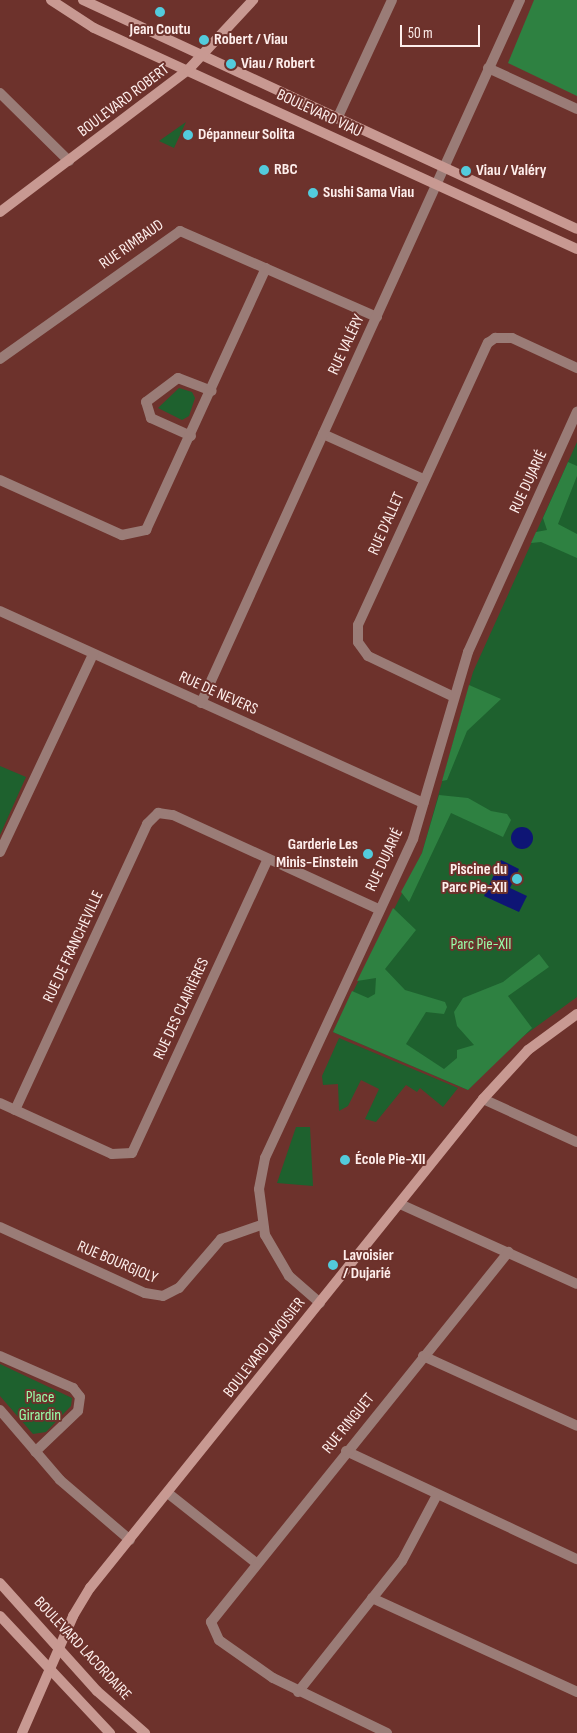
<!DOCTYPE html>
<meta charset="utf-8">
<style>
body{margin:0}
#map{position:relative;width:577px;height:1733px;overflow:hidden;background:#6d322c;font-family:"Sofia Sans Condensed",sans-serif}
div>[style]{position:absolute}
.green>*{inset:0;background:#1e612e}
.forest>*{inset:0;background:#2e8141}
.water>*{inset:0;background:#0e1575}
.round{border-radius:50%}
.street>*{height:10px;margin:-5px;padding:0 5px;transform-origin:5px;border-radius:5px;background:#9a7c77}
.secondary>*{height:10px;margin:-5px;padding:0 5px;transform-origin:5px;border-radius:5px;background:#c89992}
.dots>*{width:14px;height:14px;translate:-50% -50%;box-sizing:border-box;border:2px solid #6d322c;border-radius:50%}
span{translate:-50% -50%;white-space:nowrap;text-align:center;line-height:1.15;-webkit-text-stroke:4px #6d322c;paint-order:stroke}
.poi-label{font-size:16px;color:#feeeec;font-weight:700}
.left{translate:0 -50%;text-align:left}
.right{translate:-100% -50%;text-align:right}
.street-label{font-size:16px;color:#feeeec}
.park-label{font-size:16px;color:#98fea9}
.scale{position:absolute;left:400px;top:25px;width:80px;height:22px;box-sizing:border-box;border:2px solid #feeeec;border-top:0;padding-left:6px;font-size:15px;line-height:18px;white-space:nowrap;color:#feeeec;-webkit-text-stroke:4px #6d322c;paint-order:stroke}
</style>
<div id="map">
<div class="green">
<div style="clip-path:polygon(186px 122px,174px 148px,159px 141px)"></div>
<div style="clip-path:polygon(179px 388px,192px 392px,195px 398px,189px 416px,182px 420px,158px 408px)"></div>
<div style="clip-path:polygon(577px 442px,577px 997px,514px 1043px,468px 1090px,333px 1032px,422px 853px,473px 672px)"></div>
<div style="clip-path:polygon(0 766px,26px 777px,0 835px)"></div>
<div style="clip-path:polygon(339px 1038px,458px 1088px,443px 1107px,420px 1088px,417px 1092px,406px 1085px,376px 1122px,365px 1119px,379px 1089px,361px 1080px,348px 1106px,339px 1111px,338px 1084px,323px 1085px,322px 1076px)"></div>
<div style="clip-path:polygon(296px 1127px,310px 1127px,313px 1186px,277px 1183px)"></div>
<div style="clip-path:polygon(0 1364px,72px 1398px,71px 1406px,46px 1432px,33px 1434px,0 1396px)"></div>
</div>
<div class="forest">
<div style="clip-path:polygon(534px 0,577px 0,577px 96px,508px 63px)"></div>
<div style="clip-path:polygon(568px 462px,577px 466px,577px 476px,558px 524px,577px 534px,577px 558px,541px 542px,531px 543px,536px 532px,547px 530px,543px 518px)"></div>
<div style="clip-path:polygon(469px 685px,501px 699px,467px 731px,447px 780px,442px 781px)"></div>
<div style="clip-path:polygon(439px 795px,468px 798px,491px 811px,507px 814px,511px 820px,503px 837px,451px 813px,409px 902px,401px 892px,422px 853px)"></div>
<div style="clip-path:polygon(393px 908px,416px 930px,385px 969px,405px 990px,445px 1002px,447px 1007px,444px 1014px,426px 1012px,406px 1044px,444px 1069px,457px 1058px,457px 1050px,474px 1045px,457px 1026px,454px 1012px,463px 998px,503px 982px,539px 954px,549px 967px,508px 996px,532px 1028px,468px 1090px,333px 1032px,352px 991px,368px 998px,375px 994px,376px 978px,357px 981px)"></div>
</div>
<div class="water">
<div class="round" style="left:511px;top:827px;width:22px;height:22px"></div>
<div style="clip-path:polygon(501px 860px,519px 869px,510px 888px,527px 896px,519px 912px,484px 896px)"></div>
</div>
<div class="street">
<div style="left:488px;top:68px;width:98px;rotate:24.7deg"></div>
<div style="left:0;top:93px;width:97px;rotate:44.6deg"></div>
<div style="left:337px;top:119px;width:131px;rotate:-65.2deg"></div>
<div style="left:0;top:359px;width:221px;rotate:-35.4deg"></div>
<div style="left:180px;top:231px;width:215px;rotate:23.6deg"></div>
<div style="left:323px;top:434px;width:110px;rotate:24.2deg"></div>
<div style="left:191px;top:436px;width:44px;rotate:-155.8deg"></div>
<div style="left:151px;top:418px;width:17px;rotate:-107deg"></div>
<div style="left:146px;top:402px;width:40px;rotate:-37deg"></div>
<div style="left:178px;top:378px;width:36px;rotate:21deg"></div>
<div style="left:0;top:480px;width:134px;rotate:24.3deg"></div>
<div style="left:122px;top:535px;width:25px;rotate:-12deg"></div>
<div style="left:146px;top:530px;width:288px;rotate:-65.4deg"></div>
<div style="left:0;top:611px;width:465px;rotate:24.4deg"></div>
<div style="left:452px;top:696px;width:93px;rotate:-154.5deg"></div>
<div style="left:368px;top:656px;width:17px;rotate:-126deg"></div>
<div style="left:358px;top:642px;width:17px;rotate:-90deg"></div>
<div style="left:358px;top:625px;width:311px;rotate:-65.3deg"></div>
<div style="left:488px;top:343px;width:9px;rotate:-36deg"></div>
<div style="left:495px;top:338px;width:17px"></div>
<div style="left:512px;top:338px;width:72px;rotate:24.8deg"></div>
<div style="left:201px;top:703px;width:772px;rotate:-65.59deg"></div>
<div style="left:0;top:852px;width:219px;rotate:-64.8deg"></div>
<div style="left:483px;top:1099px;width:103px;rotate:24.6deg"></div>
<div style="left:0;top:1103px;width:123px;rotate:24.5deg"></div>
<div style="left:112px;top:1154px;width:20px;rotate:-3deg"></div>
<div style="left:132px;top:1153px;width:324px;rotate:-65.2deg"></div>
<div style="left:15px;top:1110px;width:315px;rotate:-65.2deg"></div>
<div style="left:147px;top:824px;width:16px;rotate:-45deg"></div>
<div style="left:158px;top:813px;width:15px;rotate:8deg"></div>
<div style="left:173px;top:815px;width:226px;rotate:24.6deg"></div>
<div style="left:400px;top:1204px;width:194px;rotate:24.3deg"></div>
<div style="left:0;top:1227px;width:159px;rotate:24.5deg"></div>
<div style="left:145px;top:1293px;width:18px;rotate:9deg"></div>
<div style="left:163px;top:1296px;width:18px;rotate:-27deg"></div>
<div style="left:179px;top:1288px;width:65px;rotate:-49.4deg"></div>
<div style="left:221px;top:1239px;width:42px;rotate:-19.3deg"></div>
<div style="left:320px;top:1303px;width:41px;rotate:-138.9deg"></div>
<div style="left:289px;top:1276px;width:48px;rotate:-120.3deg"></div>
<div style="left:265px;top:1235px;width:46px;rotate:-97.4deg"></div>
<div style="left:259px;top:1189px;width:32px;rotate:-79deg"></div>
<div style="left:265px;top:1158px;width:352px;rotate:-65.1deg"></div>
<div style="left:413px;top:839px;width:195px;rotate:-73.6deg"></div>
<div style="left:468px;top:652px;width:264px;rotate:-65.6deg"></div>
<div style="left:0;top:1356px;width:80px;rotate:23.7deg"></div>
<div style="left:73px;top:1388px;width:11px;rotate:52deg"></div>
<div style="left:80px;top:1397px;width:14px;rotate:98deg"></div>
<div style="left:78px;top:1411px;width:59px;rotate:136.4deg"></div>
<div style="left:423px;top:1356px;width:169px;rotate:24.4deg"></div>
<div style="left:0;top:1410px;width:92px;rotate:49.4deg"></div>
<div style="left:60px;top:1480px;width:92px;rotate:40.6deg"></div>
<div style="left:346px;top:1451px;width:255px;rotate:25.1deg"></div>
<div style="left:169px;top:1494px;width:111px;rotate:38.4deg"></div>
<div style="left:372px;top:1598px;width:226px;rotate:24.6deg"></div>
<div style="left:298px;top:1692px;width:167px;rotate:-51.6deg"></div>
<div style="left:402px;top:1561px;width:75px;rotate:-62.1deg"></div>
<div style="left:387px;top:1733px;width:127px;rotate:-154.2deg"></div>
<div style="left:273px;top:1678px;width:66px;rotate:-144.9deg"></div>
<div style="left:219px;top:1640px;width:20px;rotate:-114deg"></div>
<div style="left:211px;top:1622px;width:475px;rotate:-51.2deg"></div>
</div>
<div class="secondary">
<div style="left:51px;top:0;width:51px;rotate:33.1deg"></div>
<div style="left:94px;top:28px;width:531px;rotate:24.59deg"></div>
<div style="left:83px;top:0;width:544px;rotate:24.87deg"></div>
<div style="left:0;top:212px;width:236px;rotate:-37.1deg"></div>
<div style="left:188px;top:70px;width:96px;rotate:-47.1deg"></div>
<div style="left:0;top:1583px;width:145px;rotate:48.1deg"></div>
<div style="left:97px;top:1691px;width:64px;rotate:41.2deg"></div>
<div style="left:0;top:1616px;width:161px;rotate:46.8deg"></div>
<div style="left:22px;top:1733px;width:128px;rotate:-66.4deg"></div>
<div style="left:73px;top:1616px;width:33px;rotate:-59deg"></div>
<div style="left:90px;top:1588px;width:627px;rotate:-51.21deg"></div>
<div style="left:483px;top:1099px;width:67px;rotate:-47.4deg"></div>
<div style="left:528px;top:1050px;width:61px;rotate:-36.3deg"></div>
</div>
<div class="dots">
<div style="left:160px;top:12px;background:#53cbdc"></div>
<div style="left:204px;top:40px;background:#53cbdc"></div>
<div style="left:231px;top:64px;background:#53cbdc"></div>
<div style="left:188px;top:135px;background:#53cbdc"></div>
<div style="left:264px;top:170px;background:#53cbdc"></div>
<div style="left:466px;top:171px;background:#53cbdc"></div>
<div style="left:313px;top:193px;background:#53cbdc"></div>
<div style="left:368px;top:854px;background:#53cbdc"></div>
<div style="left:517px;top:879px;background:#53cbdc"></div>
<div style="left:345px;top:1160px;background:#53cbdc"></div>
<div style="left:333px;top:1265px;background:#53cbdc"></div>
</div>
<div class="poi-label">
<span style="left:160px;top:30px">Jean Coutu</span>
<span class="left" style="left:214px;top:40px">Robert / Viau</span>
<span class="left" style="left:241px;top:64px">Viau / Robert</span>
<span class="left" style="left:198px;top:135px">Dépanneur Solita</span>
<span class="left" style="left:274px;top:170px">RBC</span>
<span class="left" style="left:476px;top:171px">Viau / Valéry</span>
<span class="left" style="left:323px;top:193px">Sushi Sama Viau</span>
<span class="right" style="left:358px;top:854px">Garderie Les<br>Minis-Einstein</span>
<span class="right" style="left:507px;top:879px">Piscine du<br>Parc Pie-XII</span>
<span class="left" style="left:355px;top:1160px">École Pie-XII</span>
<span class="left" style="left:343px;top:1265px">Lavoisier<br>/ Dujarié</span>
</div>
<div class="street-label">
<span style="left:124px;top:101px;rotate:-37deg">BOULEVARD ROBERT</span>
<span style="left:319px;top:114px;rotate:25deg">BOULEVARD VIAU</span>
<span style="left:132px;top:245px;rotate:-35deg">RUE RIMBAUD</span>
<span style="left:347px;top:345px;rotate:-65deg">RUE VALÉRY</span>
<span style="left:529px;top:482px;rotate:-65deg">RUE DUJARIÉ</span>
<span style="left:387px;top:524px;rotate:-66deg">RUE D'ALLET</span>
<span style="left:218px;top:694px;rotate:24deg">RUE DE NEVERS</span>
<span style="left:385px;top:860px;rotate:-65deg">RUE DUJARIÉ</span>
<span style="left:74px;top:947px;rotate:-65deg">RUE DE FRANCHEVILLE</span>
<span style="left:182px;top:1009px;rotate:-65deg">RUE DES CLAIRIÈRES</span>
<span style="left:117px;top:1263px;rotate:23deg">RUE BOURGJOLY</span>
<span style="left:265px;top:1348px;rotate:-52deg">BOULEVARD LAVOISIER</span>
<span style="left:349px;top:1424px;rotate:-51deg">RUE RINGUET</span>
<span style="left:82px;top:1649px;rotate:47deg">BOULEVARD LACORDAIRE</span>
</div>
<div class="park-label">
<span style="left:481px;top:945px">Parc Pie-XII</span>
<span style="left:40px;top:1407px">Place<br>Girardin</span>
</div>
<div class="scale">50 m</div>
</div>
